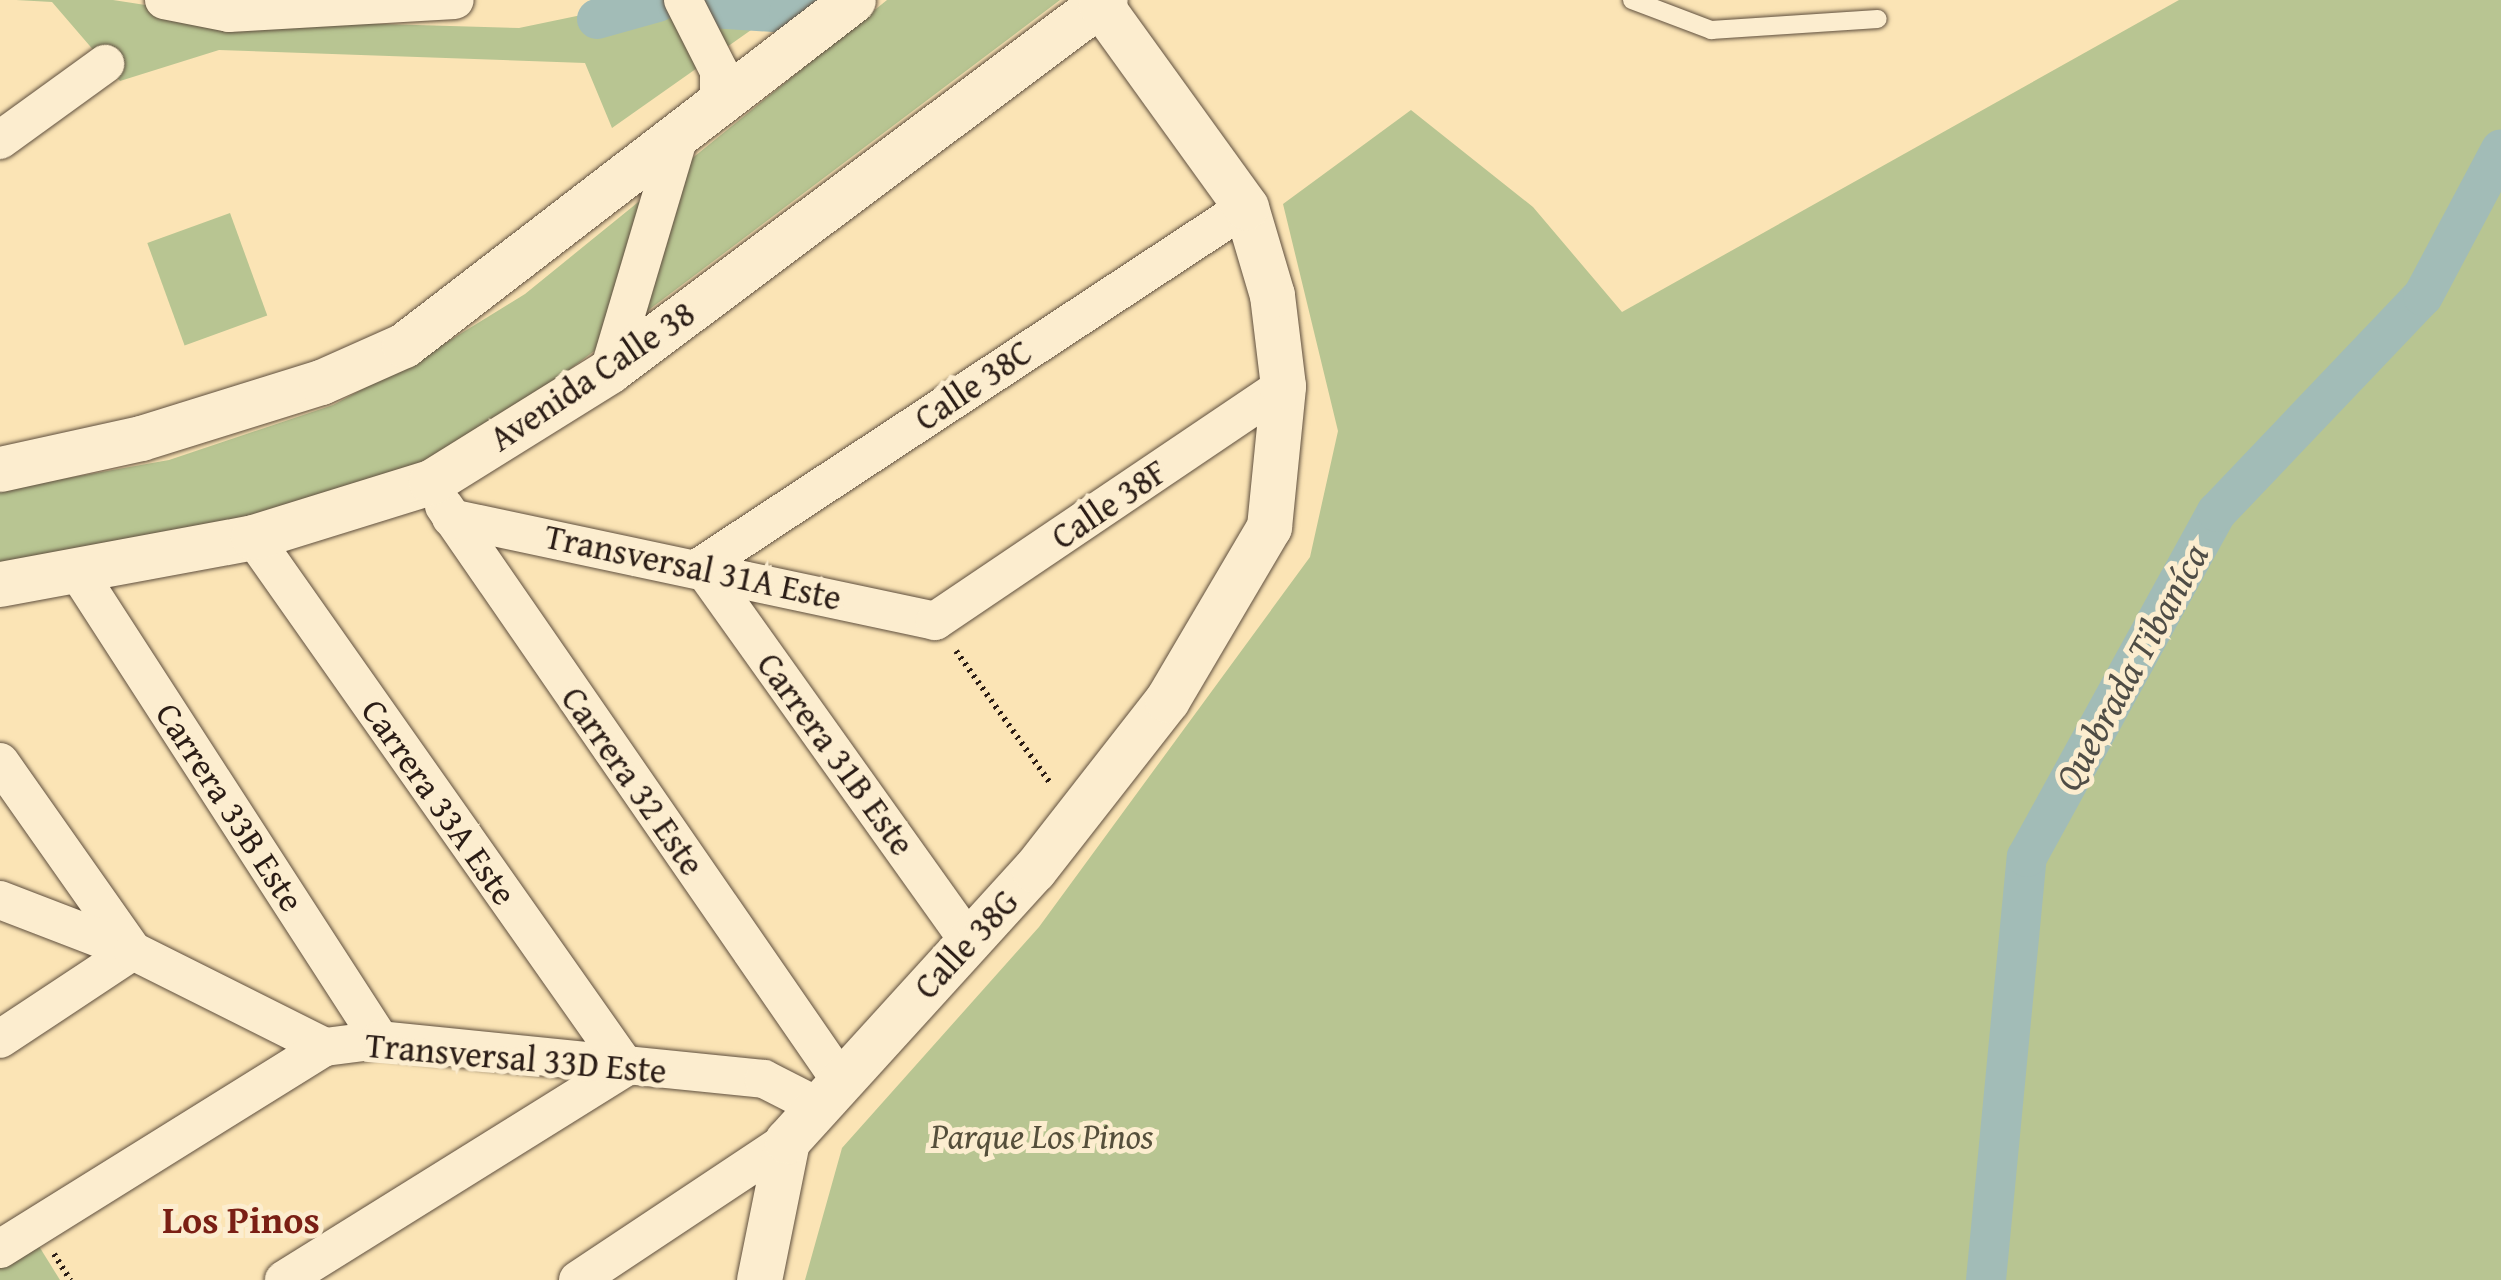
<!DOCTYPE html>
<meta charset="utf-8">
<style>
body{margin:0}
#map{position:relative;width:2501px;height:1280px;overflow:hidden;background:#fbe4b5;font-family:"Gentium Book Plus",serif}
div>[style]{position:absolute}
.green>*{inset:0;background:#b8c592;transform-origin:0 0}
.canal>*{height:40px;margin:-20px;padding:0 20px;transform-origin:20px;border-radius:20px;background:#a2bcb7}
.path>*{height:6px;margin-top:-3px;transform-origin:0;background:repeating-linear-gradient(90deg,#2b1d16 0 2.5px,transparent 0 7.5px)}
.roads{filter:drop-shadow(0 0 2px #5f4f3e) drop-shadow(0 0 2px #5f4f3e)}
.service>*{height:18px;margin:-9px;padding:0 9px;transform-origin:9px;border-radius:9px;background:#fcedcf}
.minor>*{height:38px;margin:-19px;padding:0 19px;transform-origin:19px;border-radius:19px;background:#fcedcf}
.tertiary>*{height:45px;margin:-22.5px;padding:0 22.5px;transform-origin:22.5px;border-radius:22.5px;background:#fcedcf}
span{translate:-50% -50%;white-space:nowrap;text-align:center;line-height:1.15;-webkit-text-stroke:10px #fcedcf;paint-order:stroke}
.street-label{font-size:35px;color:#2b1d16}
.park-label{font-size:35px;color:#554f3b;font-style:italic}
.water-label{font-size:38px;color:#4f4d46;font-style:italic}
.neighbourhood-label{font-size:38px;color:#7a1f14;font-weight:700}
</style>
<div id="map">
<div class="green">
<div style="clip-path:polygon(16px 0,113px 0,243px 20px,519px 28px,620px 7px,761px 23px,612px 128px,585px 63px,219px 50px,120px 81px,52px 2px)"></div>
<div style="clip-path:polygon(887px 0,1060px 0,565px 373px,426px 464px,137px 550px,0 566px,0 490px,169px 460px,333px 405px,426px 355px,525px 294px)"></div>
<div style="clip-path:polygon(2179px 0,2501px 0,2501px 1280px,805px 1280px,842px 1148px,1039px 927px,1310px 557px,1338px 431px,1283px 204px,1411px 110px,1533px 207px,1622px 312px)"></div>
<div style="left:230px;top:213px;width:109px;height:88px;rotate:70deg"></div>
<div style="clip-path:polygon(37px 1243px,60px 1280px,0 1280px,0 1267px)"></div>
</div>
<div class="canal">
<div style="left:711px;top:8px;width:78px;rotate:3.7deg"></div>
<div style="left:789px;top:13px;width:30px;rotate:-26deg"></div>
<div style="left:597px;top:19px;width:63px;rotate:-15.6deg"></div>
<div style="left:1986px;top:1280px;width:425px;rotate:-84.5deg"></div>
<div style="left:2027px;top:857px;width:394px;rotate:-61.2deg"></div>
<div style="left:2217px;top:512px;width:298px;rotate:-46.4deg"></div>
<div style="left:2423px;top:296px;width:166px;rotate:-62deg"></div>
</div>
<div class="path">
<div style="left:956px;top:651px;width:162px;rotate:54.5deg"></div>
<div style="left:54px;top:1254px;width:31px;rotate:58deg"></div>
</div>
<div class="roads">
<div class="service">
<div style="left:1632px;top:0;width:85px;rotate:20.8deg"></div>
<div style="left:1711px;top:30px;width:167px;rotate:-3.8deg"></div>
</div>
<div class="minor">
<div style="left:164px;top:0;width:66px;rotate:11.3deg"></div>
<div style="left:229px;top:13px;width:226px;rotate:-3.3deg"></div>
<div style="left:683px;top:0;width:80px;rotate:63.1deg"></div>
<div style="left:719px;top:71px;width:34px;rotate:90deg"></div>
<div style="left:0;top:140px;width:130px;rotate:-35.9deg"></div>
<div style="left:609px;top:371px;width:245px;rotate:-73.4deg"></div>
<div style="left:444px;top:506px;width:694px;rotate:55.39deg"></div>
<div style="left:451px;top:518px;width:495px;rotate:12deg"></div>
<div style="left:935px;top:621px;width:420px;rotate:-34deg"></div>
<div style="left:253px;top:537px;width:648px;rotate:54.86deg"></div>
<div style="left:626px;top:1067px;width:403px;rotate:148.1deg"></div>
<div style="left:79px;top:574px;width:555px;rotate:57.14deg"></div>
<div style="left:0;top:762px;width:231px;rotate:54.9deg"></div>
<div style="left:133px;top:951px;width:159px;rotate:146.5deg"></div>
<div style="left:0;top:900px;width:142px;rotate:21deg"></div>
<div style="left:133px;top:951px;width:215px;rotate:26.6deg"></div>
<div style="left:325px;top:1047px;width:55px;rotate:-7.3deg"></div>
<div style="left:380px;top:1040px;width:386px;rotate:5.8deg"></div>
<div style="left:764px;top:1079px;width:59px;rotate:27deg"></div>
<div style="left:970px;top:943px;width:463px;rotate:-125.5deg"></div>
<div style="left:701px;top:566px;width:653px;rotate:-33.37deg"></div>
<div style="left:0;top:1249px;width:383px;rotate:-31.9deg"></div>
<div style="left:578px;top:1280px;width:251px;rotate:-33.6deg"></div>
</div>
<div class="tertiary">
<div style="left:0;top:469px;width:144px;rotate:-12.4deg"></div>
<div style="left:141px;top:438px;width:189px;rotate:-17.3deg"></div>
<div style="left:321px;top:382px;width:91px;rotate:-24deg"></div>
<div style="left:404px;top:345px;width:566px;rotate:-37.54deg"></div>
<div style="left:0;top:584px;width:257px;rotate:-10.5deg"></div>
<div style="left:253px;top:537px;width:186px;rotate:-17.2deg"></div>
<div style="left:431px;top:482px;width:210px;rotate:-31.9deg"></div>
<div style="left:609px;top:371px;width:619px;rotate:-36.8deg"></div>
<div style="left:759px;top:1280px;width:142px;rotate:-78.6deg"></div>
<div style="left:787px;top:1141px;width:367px;rotate:-47.7deg"></div>
<div style="left:1034px;top:870px;width:216px;rotate:-52deg"></div>
<div style="left:1167px;top:700px;width:201px;rotate:-59.5deg"></div>
<div style="left:1269px;top:527px;width:142px;rotate:-84.3deg"></div>
<div style="left:1283px;top:386px;width:92px;rotate:-96.9deg"></div>
<div style="left:1272px;top:295px;width:92px;rotate:-106.5deg"></div>
<div style="left:1246px;top:207px;width:248px;rotate:-125.8deg"></div>
</div>
</div>
<div class="street-label">
<span style="left:592px;top:376px;rotate:-34deg">Avenida Calle 38</span>
<span style="left:973px;top:385px;rotate:-34deg">Calle 38C</span>
<span style="left:1109px;top:504px;rotate:-34deg">Calle 38F</span>
<span style="left:693px;top:567px;rotate:12deg">Transversal 31A Este</span>
<span style="left:836px;top:754px;rotate:54deg">Carrera 31B Este</span>
<span style="left:633px;top:781px;rotate:55deg">Carrera 32 Este</span>
<span style="left:439px;top:802px;rotate:55deg">Carrera 33A Este</span>
<span style="left:230px;top:807px;rotate:57deg">Carrera 33B Este</span>
<span style="left:966px;top:944px;rotate:-47deg">Calle 38G</span>
<span style="left:516px;top:1058px;rotate:5deg">Transversal 33D Este</span>
</div>
<div class="park-label">
<span style="left:1042px;top:1136px">Parque Los Pinos</span>
</div>
<div class="water-label">
<span style="left:2131px;top:667px;rotate:-61deg">Quebrada Tibaníca</span>
</div>
<div class="neighbourhood-label">
<span style="left:241px;top:1220px">Los Pinos</span>
</div>
</div>
